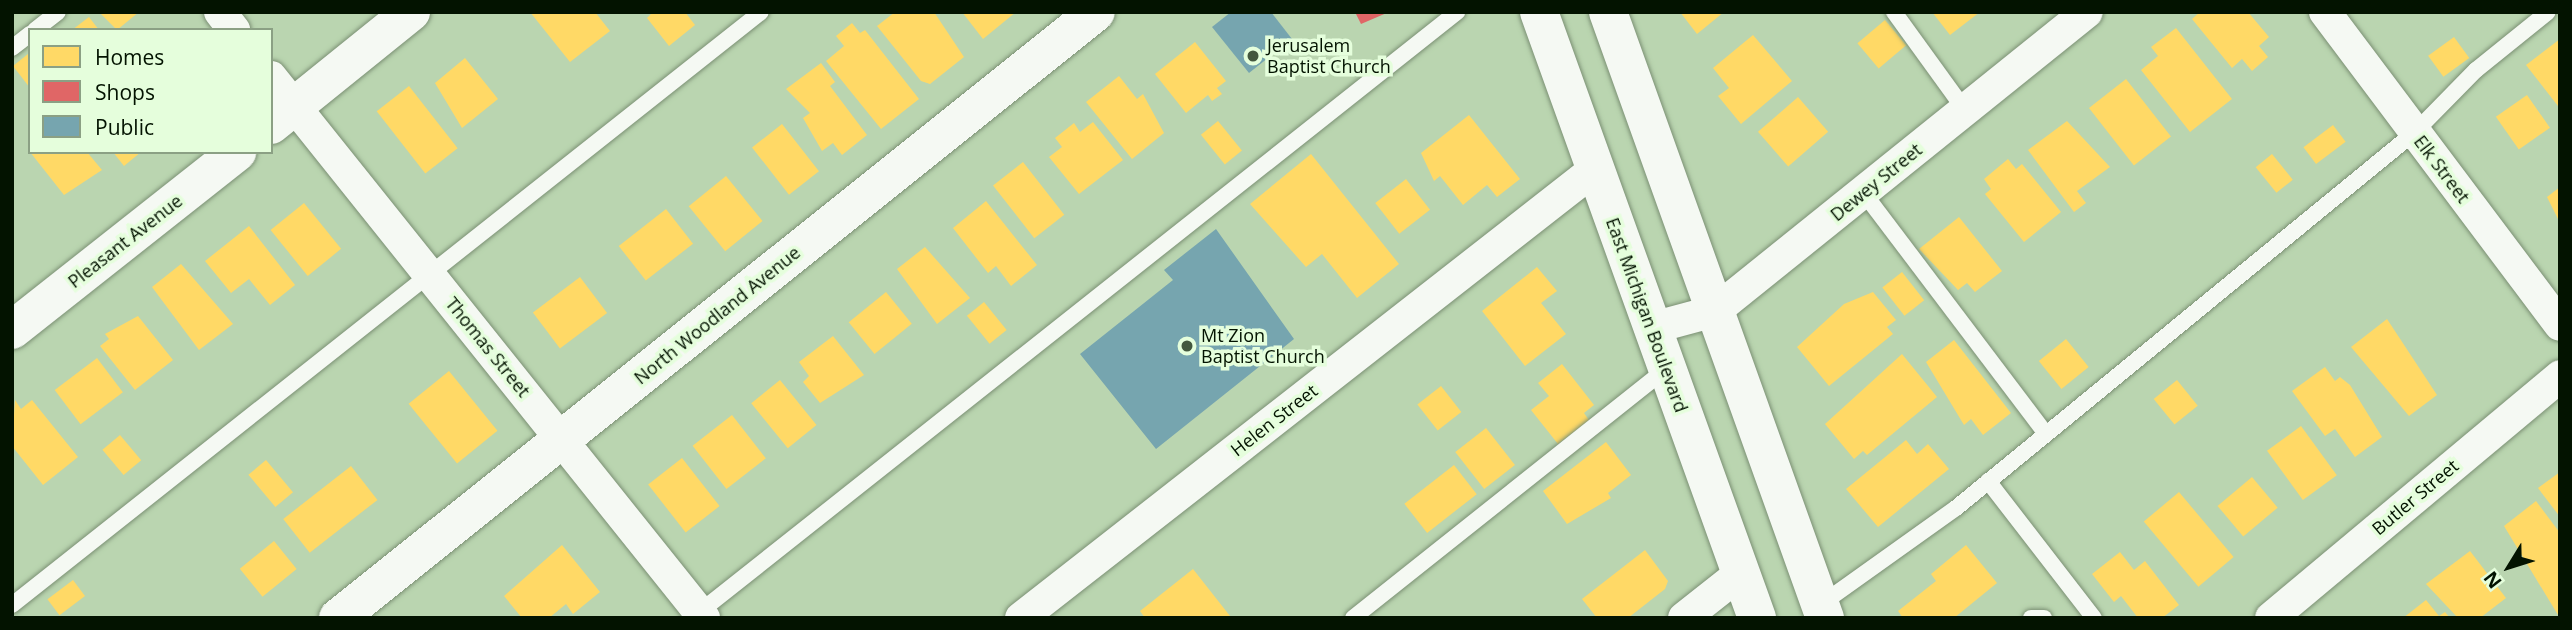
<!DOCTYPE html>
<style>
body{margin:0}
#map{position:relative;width:2572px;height:630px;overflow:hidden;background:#bad5b0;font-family:"Open Sans",sans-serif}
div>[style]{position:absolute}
.homes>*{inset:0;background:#ffd966;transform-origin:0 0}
.shops>*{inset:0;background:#e06666}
.public>*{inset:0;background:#76a5af}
.roads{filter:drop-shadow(0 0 2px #7b9074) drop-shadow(0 0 2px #7b9074)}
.lane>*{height:16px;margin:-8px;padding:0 8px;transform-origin:8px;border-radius:8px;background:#f5f9f3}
.street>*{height:32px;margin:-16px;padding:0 16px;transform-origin:16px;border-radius:16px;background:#f5f9f3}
.secondary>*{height:38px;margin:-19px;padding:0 19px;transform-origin:19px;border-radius:19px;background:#f5f9f3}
.primary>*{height:38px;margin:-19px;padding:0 19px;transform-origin:19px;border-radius:19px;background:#f5f9f3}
.dots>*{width:19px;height:19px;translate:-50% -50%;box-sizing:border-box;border:4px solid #e5fedc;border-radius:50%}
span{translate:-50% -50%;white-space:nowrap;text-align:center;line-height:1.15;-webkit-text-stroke:7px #e5fedc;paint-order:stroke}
.poi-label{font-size:18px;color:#031300}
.left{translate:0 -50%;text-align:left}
.street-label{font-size:18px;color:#031300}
.frame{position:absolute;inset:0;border:14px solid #031300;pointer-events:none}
.legend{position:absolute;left:28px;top:28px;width:245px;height:126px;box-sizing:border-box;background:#e5fedc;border:2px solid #8ba084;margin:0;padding:9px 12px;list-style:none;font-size:21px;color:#031300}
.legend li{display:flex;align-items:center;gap:14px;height:35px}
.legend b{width:35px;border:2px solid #8ba084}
.north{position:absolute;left:2474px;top:532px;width:70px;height:70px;-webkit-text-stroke:5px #e5fedc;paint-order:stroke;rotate:232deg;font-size:19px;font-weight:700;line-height:28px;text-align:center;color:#031300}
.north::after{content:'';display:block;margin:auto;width:24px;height:32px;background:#031300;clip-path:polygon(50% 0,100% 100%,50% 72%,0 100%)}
</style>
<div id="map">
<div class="homes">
<div style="clip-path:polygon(99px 12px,139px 12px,117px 30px)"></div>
<div style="clip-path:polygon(530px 12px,595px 12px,610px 31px,570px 62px)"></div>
<div style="clip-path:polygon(653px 12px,685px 12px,695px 25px,669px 46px,647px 18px)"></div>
<div style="clip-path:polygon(895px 12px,934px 12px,964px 57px,930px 84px,921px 81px,877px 26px)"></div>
<div style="clip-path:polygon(962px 12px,1016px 12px,983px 39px)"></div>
<div style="clip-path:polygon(1680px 12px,1724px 12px,1697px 34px)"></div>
<div style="clip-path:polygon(1932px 12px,1980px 12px,1950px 35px)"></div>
<div style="clip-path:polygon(2200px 12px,2248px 12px,2269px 37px,2259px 46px,2268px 57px,2252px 71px,2242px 59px,2232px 68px,2192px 19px)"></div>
<div style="clip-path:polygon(89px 17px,99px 30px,72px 30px)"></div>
<div style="left:1885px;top:20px;width:33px;height:36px;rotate:50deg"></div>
<div style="clip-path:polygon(852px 23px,860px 33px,865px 30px,919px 99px,881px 129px,826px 61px,844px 46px,836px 36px)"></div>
<div style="clip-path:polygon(2176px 28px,2232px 99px,2190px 132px,2141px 70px,2158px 56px,2151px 47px)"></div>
<div style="clip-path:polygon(1753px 35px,1792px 81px,1741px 124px,1718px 96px,1729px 88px,1713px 68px)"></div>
<div style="left:2454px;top:37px;width:26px;height:32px;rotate:54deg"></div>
<div style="clip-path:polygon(2560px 39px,2560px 105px,2558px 106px,2526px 65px)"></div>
<div style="clip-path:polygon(1195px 42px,1226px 81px,1217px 88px,1222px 94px,1212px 101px,1208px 95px,1186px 113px,1155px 74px)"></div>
<div style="clip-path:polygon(28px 54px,30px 57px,30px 88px,13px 66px)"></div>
<div style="clip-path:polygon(465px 58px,498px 99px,462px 128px,435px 83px)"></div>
<div style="clip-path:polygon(821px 63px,835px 82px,830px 86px,867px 135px,842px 155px,833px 143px,822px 151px,803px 118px,810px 113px,786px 89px)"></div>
<div style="clip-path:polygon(1119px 76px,1137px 99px,1143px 94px,1164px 133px,1132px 159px,1086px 102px)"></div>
<div style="left:2126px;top:79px;width:73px;height:47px;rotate:52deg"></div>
<div style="left:409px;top:86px;width:79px;height:41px;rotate:52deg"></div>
<div style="left:2527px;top:95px;width:40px;height:38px;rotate:55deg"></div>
<div style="left:1798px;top:97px;width:46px;height:53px;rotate:49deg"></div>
<div style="clip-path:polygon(1469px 115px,1520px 179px,1497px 197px,1487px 185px,1463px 205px,1440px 176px,1434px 181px,1421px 153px)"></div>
<div style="left:1218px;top:121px;width:38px;height:22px;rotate:51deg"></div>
<div style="clip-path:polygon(2067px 121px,2110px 167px,2077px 191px,2086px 203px,2074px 212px,2028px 150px)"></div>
<div style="clip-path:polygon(1093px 122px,1123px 160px,1079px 194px,1049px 157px,1062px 147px,1055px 138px,1074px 123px,1080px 132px)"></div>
<div style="left:782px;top:124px;width:60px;height:38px;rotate:52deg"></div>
<div style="left:2333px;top:125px;width:21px;height:37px;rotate:53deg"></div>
<div style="clip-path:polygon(30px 152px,87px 152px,102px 170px,64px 195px)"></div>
<div style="clip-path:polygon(113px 152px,141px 152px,124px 166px)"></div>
<div style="clip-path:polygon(1311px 154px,1399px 264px,1357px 298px,1322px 254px,1306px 267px,1250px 204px)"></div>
<div style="left:2272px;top:154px;width:33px;height:21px;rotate:51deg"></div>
<div style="clip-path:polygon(2008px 159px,2016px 169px,2022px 164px,2061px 212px,2024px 242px,1985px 194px,1991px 189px,1984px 179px)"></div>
<div style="left:1023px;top:162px;width:67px;height:38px;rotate:52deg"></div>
<div style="left:726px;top:176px;width:58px;height:48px;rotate:51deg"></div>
<div style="left:1406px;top:179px;width:39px;height:39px;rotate:52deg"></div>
<div style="clip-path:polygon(2560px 187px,2560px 223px,2547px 197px)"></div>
<div style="clip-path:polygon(986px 201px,1037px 265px,1011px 286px,996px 266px,988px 273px,953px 228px)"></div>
<div style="left:304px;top:203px;width:59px;height:43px;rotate:51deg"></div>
<div style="left:666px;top:209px;width:44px;height:60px;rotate:52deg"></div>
<div style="clip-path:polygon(1959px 217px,2002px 271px,1975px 292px,1967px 283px,1958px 290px,1919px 249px)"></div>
<div style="clip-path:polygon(249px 226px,295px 285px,270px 305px,249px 279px,231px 293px,205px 261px)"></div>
<div style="clip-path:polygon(925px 247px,970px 298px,937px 324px,897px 269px)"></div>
<div style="clip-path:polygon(181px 264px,233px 324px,199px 350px,152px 287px)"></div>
<div style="clip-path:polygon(1537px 267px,1557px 291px,1541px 303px,1566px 334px,1525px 366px,1482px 311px)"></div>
<div style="left:1902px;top:272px;width:36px;height:25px;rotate:52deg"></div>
<div style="left:580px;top:277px;width:45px;height:59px;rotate:53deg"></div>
<div style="left:886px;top:292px;width:41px;height:48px;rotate:51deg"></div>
<div style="clip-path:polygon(1873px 292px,1896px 320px,1887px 327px,1893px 334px,1829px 386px,1797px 347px,1844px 304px)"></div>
<div style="left:984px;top:302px;width:36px;height:22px;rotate:51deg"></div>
<div style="clip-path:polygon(138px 316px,173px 360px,135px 390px,100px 346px,109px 339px,105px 334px)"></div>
<div style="clip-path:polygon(2387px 319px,2437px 395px,2409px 416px,2351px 347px)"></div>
<div style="clip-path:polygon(833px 336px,864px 375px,820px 403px,803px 382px,809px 376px,799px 362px)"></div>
<div style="left:2066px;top:339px;width:36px;height:35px;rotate:51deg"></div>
<div style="clip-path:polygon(1954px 340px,2011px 413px,1983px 435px,1971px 419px,1964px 425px,1926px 362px)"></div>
<div style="clip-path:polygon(1902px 354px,1937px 397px,1867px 455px,1863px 451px,1854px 459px,1825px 424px)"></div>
<div style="left:97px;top:358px;width:43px;height:53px;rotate:53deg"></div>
<div style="clip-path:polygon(1562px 364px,1594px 405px,1584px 413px,1589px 420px,1558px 444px,1531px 410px,1549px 396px,1538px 383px)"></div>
<div style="clip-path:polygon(2325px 367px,2335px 381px,2340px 377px,2350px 385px,2382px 437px,2355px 457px,2335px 429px,2325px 436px,2292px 391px)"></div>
<div style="left:449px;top:371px;width:77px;height:52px;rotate:51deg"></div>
<div style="left:780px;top:380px;width:58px;height:37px;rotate:51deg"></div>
<div style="left:2177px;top:380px;width:33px;height:30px;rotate:51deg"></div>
<div style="left:1441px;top:386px;width:33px;height:30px;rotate:52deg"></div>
<div style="clip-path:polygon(15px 400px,21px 409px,32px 400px,78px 457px,43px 485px,12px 446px)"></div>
<div style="left:732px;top:415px;width:55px;height:50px;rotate:52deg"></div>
<div style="left:2301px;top:426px;width:61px;height:42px;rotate:54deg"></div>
<div style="left:1486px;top:428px;width:47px;height:39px;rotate:52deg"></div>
<div style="left:120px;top:435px;width:33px;height:23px;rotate:50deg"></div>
<div style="clip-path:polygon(1906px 440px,1917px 454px,1928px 444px,1949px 469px,1878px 527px,1846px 489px)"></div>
<div style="clip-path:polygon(1606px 442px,1631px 475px,1608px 493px,1611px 498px,1567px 524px,1543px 491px)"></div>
<div style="left:682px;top:458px;width:61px;height:43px;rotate:52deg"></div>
<div style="left:266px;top:460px;width:42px;height:23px;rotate:50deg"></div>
<div style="left:1454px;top:465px;width:37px;height:63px;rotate:52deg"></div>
<div style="left:351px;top:466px;width:43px;height:86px;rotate:52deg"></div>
<div style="clip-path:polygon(2560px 472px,2560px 517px,2538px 488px)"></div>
<div style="left:2252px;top:477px;width:40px;height:45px;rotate:50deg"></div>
<div style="left:2179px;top:492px;width:85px;height:46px;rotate:50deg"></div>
<div style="clip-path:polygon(2536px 501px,2560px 533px,2558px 615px,2504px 526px)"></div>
<div style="left:274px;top:541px;width:36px;height:44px;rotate:51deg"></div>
<div style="clip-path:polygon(562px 545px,600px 592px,573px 614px,566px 604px,549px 618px,522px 618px,504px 596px)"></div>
<div style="clip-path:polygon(1966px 545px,1997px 583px,1954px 618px,1903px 618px,1898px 611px,1936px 581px,1931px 574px)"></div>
<div style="clip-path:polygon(1645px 550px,1668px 581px,1665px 589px,1628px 618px,1597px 618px,1582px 599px)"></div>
<div style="clip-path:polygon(2470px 551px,2506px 598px,2480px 618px,2458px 618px,2426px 584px)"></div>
<div style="clip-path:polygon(2120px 552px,2134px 570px,2145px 561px,2179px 605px,2162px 618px,2138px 618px,2121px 596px,2114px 602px,2092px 574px)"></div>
<div style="clip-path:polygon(1193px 569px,1230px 616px,1145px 618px,1140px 611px)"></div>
<div style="left:73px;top:580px;width:20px;height:32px;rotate:53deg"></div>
<div style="clip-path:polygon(2426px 600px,2439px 616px,2445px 612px,2450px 618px,2403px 618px)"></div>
</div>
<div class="shops">
<div style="clip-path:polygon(1355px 12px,1389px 12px,1361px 24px)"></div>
</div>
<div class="public">
<div style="clip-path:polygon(1231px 12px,1271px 12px,1292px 39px,1249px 73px,1212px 27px)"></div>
<div style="clip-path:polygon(1216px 229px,1294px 339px,1156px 449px,1080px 354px,1173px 280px,1164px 270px)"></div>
</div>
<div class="roads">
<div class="lane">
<div style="left:1894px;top:12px;width:121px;rotate:54.1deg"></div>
<div style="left:35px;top:30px;width:29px;rotate:-38deg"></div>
<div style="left:12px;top:48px;width:23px;rotate:-38deg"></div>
<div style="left:1863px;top:192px;width:303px;rotate:52.9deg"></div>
<div style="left:1988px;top:481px;width:173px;rotate:52.3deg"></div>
<div style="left:12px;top:605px;width:955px;rotate:-38.37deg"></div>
<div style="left:1820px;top:605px;width:167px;rotate:-35.5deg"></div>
<div style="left:1956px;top:508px;width:593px;rotate:-39.32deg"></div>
<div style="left:2415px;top:132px;width:87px;rotate:-45.5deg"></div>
<div style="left:2476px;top:70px;width:92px;rotate:-38.9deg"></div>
<div style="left:697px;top:614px;width:970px;rotate:-38.38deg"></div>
<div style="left:1353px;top:618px;width:400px;rotate:-38.5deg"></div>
<div style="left:2031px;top:618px;width:13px"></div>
</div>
<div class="street">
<div style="left:220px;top:12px;width:23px;rotate:52deg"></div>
<div style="left:2325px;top:12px;width:391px;rotate:53.1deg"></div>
<div style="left:271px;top:77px;width:693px;rotate:51.33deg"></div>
<div style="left:1652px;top:328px;width:65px;rotate:-15.1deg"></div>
<div style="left:1715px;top:311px;width:477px;rotate:-38.8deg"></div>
<div style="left:1021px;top:618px;width:727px;rotate:-38.02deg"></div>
<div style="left:1684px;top:618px;width:73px;rotate:-38.3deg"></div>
<div style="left:2271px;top:618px;width:377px;rotate:-39.9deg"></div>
</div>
<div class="secondary">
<div style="left:271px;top:125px;width:180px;rotate:-38.9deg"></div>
<div style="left:12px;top:330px;width:287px;rotate:-38.3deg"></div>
<div style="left:338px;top:618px;width:970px;rotate:-38.64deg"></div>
</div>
<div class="primary">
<div style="left:1539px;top:12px;width:644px;rotate:70.21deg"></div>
<div style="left:1608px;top:12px;width:644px;rotate:70.3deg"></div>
</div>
</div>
<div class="dots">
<div style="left:1253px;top:56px;background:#43573e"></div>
<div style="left:1187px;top:346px;background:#43573e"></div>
</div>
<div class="poi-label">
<span class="left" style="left:1267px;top:56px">Jerusalem<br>Baptist Church</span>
<span class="left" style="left:1201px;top:346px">Mt Zion<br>Baptist Church</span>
</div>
<div class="street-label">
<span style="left:2442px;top:169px;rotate:53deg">Elk Street</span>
<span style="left:1876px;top:182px;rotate:-39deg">Dewey Street</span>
<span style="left:125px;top:241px;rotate:-38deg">Pleasant Avenue</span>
<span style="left:717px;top:315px;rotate:-39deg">North Woodland Avenue</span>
<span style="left:1647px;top:315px;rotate:70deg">East Michigan Boulevard</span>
<span style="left:488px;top:347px;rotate:51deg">Thomas Street</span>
<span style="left:1274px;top:420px;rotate:-38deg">Helen Street</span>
<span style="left:2415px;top:497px;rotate:-40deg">Butler Street</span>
</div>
<div class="frame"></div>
<ul class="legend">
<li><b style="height:19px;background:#ffd966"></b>Homes</li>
<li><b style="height:19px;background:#e06666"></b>Shops</li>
<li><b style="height:19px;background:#76a5af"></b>Public</li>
</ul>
<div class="north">N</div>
</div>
